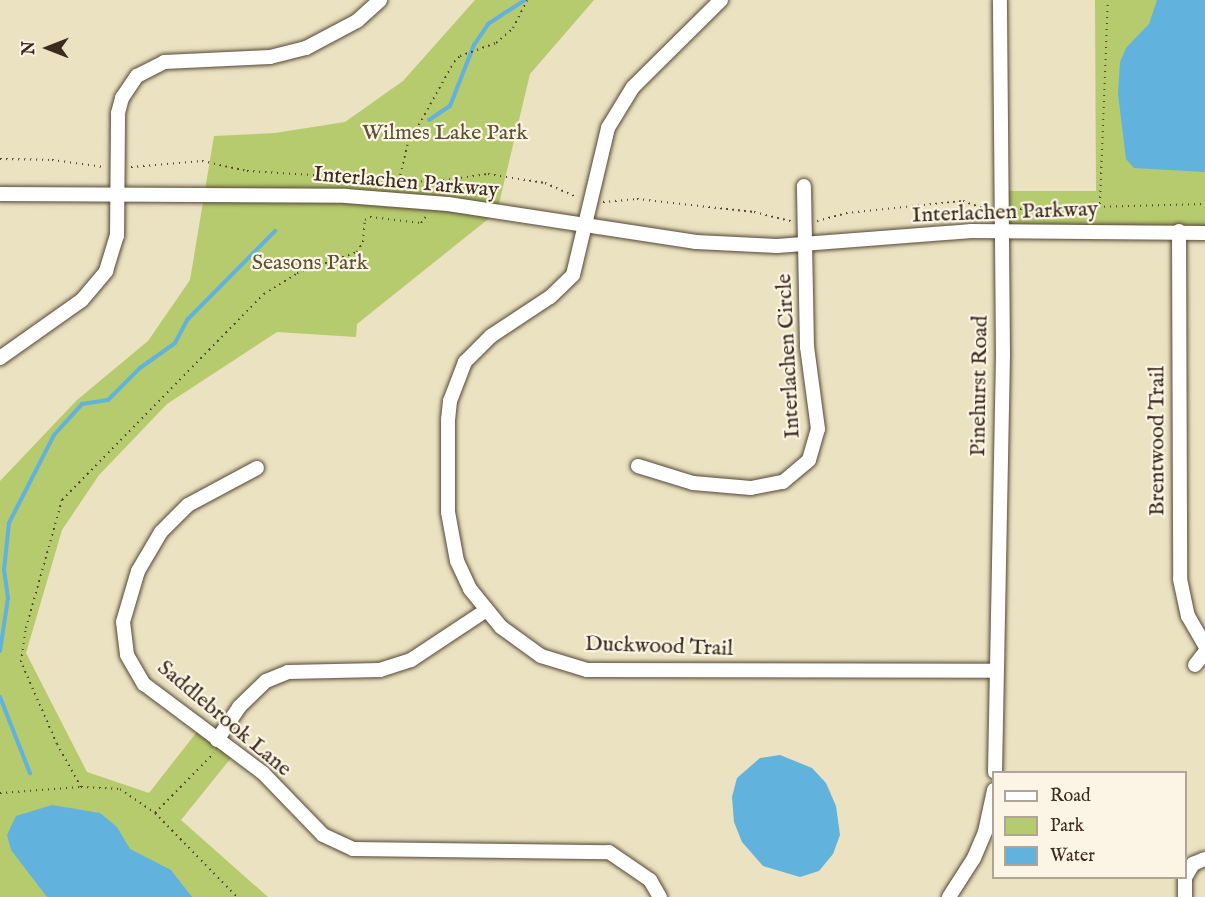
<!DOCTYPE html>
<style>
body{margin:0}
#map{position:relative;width:1205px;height:897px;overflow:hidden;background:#eae2c0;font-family:"IM FELL English",serif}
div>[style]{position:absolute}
.green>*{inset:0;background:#b6ca6e}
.water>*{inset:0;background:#61b2dc}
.stream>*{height:4px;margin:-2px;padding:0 2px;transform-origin:2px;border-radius:2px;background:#61b2dc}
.path>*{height:2px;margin-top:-1px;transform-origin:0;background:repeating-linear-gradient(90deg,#554636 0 1.5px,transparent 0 6px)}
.roads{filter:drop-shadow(0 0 2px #554636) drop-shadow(0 0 2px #554636)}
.minor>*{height:14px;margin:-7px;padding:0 7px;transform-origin:7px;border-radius:7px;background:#fff}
span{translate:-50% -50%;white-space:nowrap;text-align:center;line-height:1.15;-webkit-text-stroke:4.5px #fcf5e5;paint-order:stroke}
.park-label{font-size:22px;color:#5a5232}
.street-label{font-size:22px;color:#3b2a1e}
.legend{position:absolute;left:992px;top:771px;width:195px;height:108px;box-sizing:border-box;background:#fcf5e5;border:2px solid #afa495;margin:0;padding:8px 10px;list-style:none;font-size:18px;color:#3b2a1e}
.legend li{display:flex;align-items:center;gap:12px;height:30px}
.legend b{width:30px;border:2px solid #afa495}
.north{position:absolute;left:18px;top:18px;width:60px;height:60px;-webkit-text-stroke:4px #fcf5e5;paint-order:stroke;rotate:270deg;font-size:16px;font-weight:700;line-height:24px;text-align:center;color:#3b2a1e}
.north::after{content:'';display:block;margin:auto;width:21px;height:27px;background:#3b2a1e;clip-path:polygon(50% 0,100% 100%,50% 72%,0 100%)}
</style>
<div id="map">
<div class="green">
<div style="clip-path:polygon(475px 0,594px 0,530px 74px,497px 212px,357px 324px,356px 337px,277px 332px,167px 404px,99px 475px,62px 530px,26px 653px,87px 772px,149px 793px,200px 728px,235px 753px,181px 820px,268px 897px,0 897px,0 481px,77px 400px,148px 341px,190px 280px,214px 136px,275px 133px,345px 122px,403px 81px)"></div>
<div style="clip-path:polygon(1095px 0,1205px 0,1205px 233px,1003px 232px,1002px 191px,1096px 191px)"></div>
</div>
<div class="water">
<div style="clip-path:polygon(1157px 0,1205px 0,1205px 172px,1134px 168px,1126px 159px,1118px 94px,1120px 62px,1126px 48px,1149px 24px)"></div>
<div style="clip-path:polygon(780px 755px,812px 768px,826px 783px,836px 806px,840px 835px,833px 854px,819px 871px,800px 877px,763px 866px,742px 842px,734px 822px,732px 797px,737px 778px,760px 758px)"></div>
<div style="clip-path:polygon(52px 805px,100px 813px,117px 827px,130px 849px,171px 870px,192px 897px,47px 897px,11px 850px,7px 835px,16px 816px)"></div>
</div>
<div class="stream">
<div style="left:429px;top:120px;width:25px;rotate:-34deg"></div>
<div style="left:450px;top:106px;width:66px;rotate:-68.5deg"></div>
<div style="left:474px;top:45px;width:25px;rotate:-56deg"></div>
<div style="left:488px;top:24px;width:44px;rotate:-33deg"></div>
<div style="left:0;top:651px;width:54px;rotate:-81.4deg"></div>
<div style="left:8px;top:598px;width:28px;rotate:-98deg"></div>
<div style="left:4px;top:570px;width:47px;rotate:-83.9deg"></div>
<div style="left:9px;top:523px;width:99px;rotate:-62.9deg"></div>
<div style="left:54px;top:435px;width:42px;rotate:-47.9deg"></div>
<div style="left:82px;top:404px;width:26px;rotate:-9deg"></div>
<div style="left:108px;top:400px;width:45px;rotate:-45deg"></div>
<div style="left:140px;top:368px;width:43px;rotate:-35.5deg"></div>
<div style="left:175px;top:343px;width:27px;rotate:-62deg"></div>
<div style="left:188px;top:319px;width:124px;rotate:-45.3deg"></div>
<div style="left:0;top:697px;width:82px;rotate:68.5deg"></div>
</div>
<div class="path">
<div style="left:0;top:159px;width:52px;rotate:1.1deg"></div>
<div style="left:52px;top:160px;width:53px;rotate:7.5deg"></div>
<div style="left:131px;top:167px;width:71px;rotate:-4.8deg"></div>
<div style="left:202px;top:161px;width:46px;rotate:12.5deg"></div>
<div style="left:247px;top:171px;width:184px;rotate:3.4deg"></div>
<div style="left:431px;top:182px;width:58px;rotate:-8deg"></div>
<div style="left:488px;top:174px;width:58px;rotate:9deg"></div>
<div style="left:545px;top:183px;width:36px;rotate:24deg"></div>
<div style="left:399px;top:181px;width:36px;rotate:-77deg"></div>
<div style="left:407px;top:146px;width:96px;rotate:-60.8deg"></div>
<div style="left:454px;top:62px;width:8px;rotate:-45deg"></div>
<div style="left:460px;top:56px;width:38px;rotate:-20deg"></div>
<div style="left:496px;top:43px;width:23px;rotate:-41deg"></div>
<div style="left:513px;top:28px;width:31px;rotate:-63deg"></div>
<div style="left:603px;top:202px;width:34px;rotate:-5deg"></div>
<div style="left:637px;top:199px;width:118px;rotate:6.3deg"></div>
<div style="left:754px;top:212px;width:38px;rotate:14deg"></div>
<div style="left:1100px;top:204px;width:204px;rotate:-87.8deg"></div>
<div style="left:1014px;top:209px;width:191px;rotate:-1.5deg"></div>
<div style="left:817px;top:221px;width:30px;rotate:-15deg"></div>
<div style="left:846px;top:213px;width:118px;rotate:-5.9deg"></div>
<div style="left:963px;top:201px;width:30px;rotate:20deg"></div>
<div style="left:81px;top:787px;width:49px;rotate:-119.2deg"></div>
<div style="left:57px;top:744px;width:90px;rotate:-113.7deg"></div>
<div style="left:21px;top:662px;width:34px;rotate:-82deg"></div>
<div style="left:26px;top:628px;width:133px;rotate:-74.3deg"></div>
<div style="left:62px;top:500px;width:289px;rotate:-45.6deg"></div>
<div style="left:264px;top:294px;width:39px;rotate:-32deg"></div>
<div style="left:297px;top:273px;width:64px;rotate:-19.3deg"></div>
<div style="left:357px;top:252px;width:12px;rotate:-59deg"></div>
<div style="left:363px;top:242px;width:22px;rotate:-85deg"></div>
<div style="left:365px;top:220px;width:6px;rotate:-31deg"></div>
<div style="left:370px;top:217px;width:51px;rotate:6.7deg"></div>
<div style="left:421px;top:223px;width:10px;rotate:-53deg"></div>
<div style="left:0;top:793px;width:81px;rotate:-4.2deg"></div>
<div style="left:81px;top:787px;width:39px;rotate:3deg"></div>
<div style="left:120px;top:789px;width:42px;rotate:34.4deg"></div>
<div style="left:155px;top:813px;width:117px;rotate:45.7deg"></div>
<div style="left:155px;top:813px;width:84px;rotate:-45.5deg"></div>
</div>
<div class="roads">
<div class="minor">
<div style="left:721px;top:0;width:124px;rotate:135.3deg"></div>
<div style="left:633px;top:87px;width:48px;rotate:121.4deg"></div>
<div style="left:608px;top:128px;width:151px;rotate:103.4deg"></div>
<div style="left:573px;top:275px;width:32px;rotate:136deg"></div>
<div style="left:550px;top:297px;width:71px;rotate:146.5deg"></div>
<div style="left:491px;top:336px;width:37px;rotate:135deg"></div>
<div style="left:465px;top:362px;width:42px;rotate:111deg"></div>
<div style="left:450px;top:401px;width:18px;rotate:96deg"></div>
<div style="left:448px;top:419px;width:93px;rotate:90deg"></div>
<div style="left:448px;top:512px;width:50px;rotate:79.6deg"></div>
<div style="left:457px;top:561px;width:31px;rotate:65deg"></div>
<div style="left:470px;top:589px;width:49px;rotate:50.8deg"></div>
<div style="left:501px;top:627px;width:49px;rotate:35.9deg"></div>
<div style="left:541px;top:656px;width:48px;rotate:16.9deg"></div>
<div style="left:587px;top:670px;width:409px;rotate:0.1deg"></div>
<div style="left:0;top:194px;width:346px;rotate:0.3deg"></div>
<div style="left:346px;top:196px;width:102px;rotate:4.5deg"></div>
<div style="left:448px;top:204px;width:251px;rotate:8.7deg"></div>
<div style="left:696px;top:242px;width:81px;rotate:2.8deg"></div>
<div style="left:777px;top:246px;width:195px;rotate:-4.4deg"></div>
<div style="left:971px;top:231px;width:234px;rotate:0.5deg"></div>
<div style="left:1179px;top:231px;width:348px;rotate:89.8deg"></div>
<div style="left:1180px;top:579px;width:38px;rotate:78deg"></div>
<div style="left:1188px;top:616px;width:34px;rotate:60deg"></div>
<div style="left:0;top:358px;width:100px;rotate:-35.3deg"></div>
<div style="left:82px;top:300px;width:38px;rotate:-50deg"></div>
<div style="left:106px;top:271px;width:37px;rotate:-73deg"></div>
<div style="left:117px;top:236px;width:123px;rotate:-89.5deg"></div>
<div style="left:118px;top:113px;width:16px;rotate:-75deg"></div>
<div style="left:122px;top:98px;width:27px;rotate:-56deg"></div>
<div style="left:137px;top:76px;width:30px;rotate:-27deg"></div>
<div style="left:164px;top:62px;width:106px;rotate:-2.7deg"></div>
<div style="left:270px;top:57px;width:37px;rotate:-14deg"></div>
<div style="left:306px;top:48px;width:58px;rotate:-27.9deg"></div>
<div style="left:357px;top:21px;width:31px;rotate:-42deg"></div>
<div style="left:638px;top:466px;width:58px;rotate:17.2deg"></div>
<div style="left:693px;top:483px;width:58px;rotate:4.9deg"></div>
<div style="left:751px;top:488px;width:33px;rotate:-11deg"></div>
<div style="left:783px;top:482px;width:34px;rotate:-40deg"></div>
<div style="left:809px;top:460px;width:32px;rotate:-74deg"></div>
<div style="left:818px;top:429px;width:83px;rotate:-97.6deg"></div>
<div style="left:807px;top:347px;width:161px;rotate:-91.1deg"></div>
<div style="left:257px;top:468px;width:78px;rotate:151.8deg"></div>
<div style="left:188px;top:505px;width:38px;rotate:135deg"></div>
<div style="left:161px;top:532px;width:45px;rotate:120.5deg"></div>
<div style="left:138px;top:571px;width:53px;rotate:106.4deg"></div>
<div style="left:123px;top:622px;width:33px;rotate:83deg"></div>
<div style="left:127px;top:655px;width:34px;rotate:60deg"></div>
<div style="left:144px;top:684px;width:149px;rotate:36.8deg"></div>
<div style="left:263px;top:773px;width:86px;rotate:45.9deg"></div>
<div style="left:323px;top:835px;width:33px;rotate:25deg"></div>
<div style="left:353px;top:849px;width:256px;rotate:0.7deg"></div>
<div style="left:609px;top:852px;width:50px;rotate:34.3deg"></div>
<div style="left:650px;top:880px;width:20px;rotate:60deg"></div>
<div style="left:1195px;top:665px;width:16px;rotate:-52deg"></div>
<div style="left:217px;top:740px;width:40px;rotate:-56deg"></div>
<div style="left:239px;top:707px;width:37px;rotate:-44deg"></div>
<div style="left:266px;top:681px;width:24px;rotate:-22deg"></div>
<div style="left:288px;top:672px;width:92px;rotate:-1.2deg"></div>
<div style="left:380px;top:670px;width:33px;rotate:-18deg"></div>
<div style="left:411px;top:660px;width:89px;rotate:-33.5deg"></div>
<div style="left:995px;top:772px;width:418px;rotate:-88.9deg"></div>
<div style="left:1003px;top:354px;width:354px;rotate:-90.5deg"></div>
<div style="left:1186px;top:876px;width:14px;rotate:-60deg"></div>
<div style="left:1193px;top:864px;width:13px;rotate:-23deg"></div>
<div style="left:1185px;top:878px;width:19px;rotate:90deg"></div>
<div style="left:949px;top:897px;width:46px;rotate:-57.3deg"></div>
<div style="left:974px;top:858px;width:28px;rotate:-67deg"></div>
<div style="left:985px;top:832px;width:43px;rotate:-77.9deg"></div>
</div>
</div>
<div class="park-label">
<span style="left:445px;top:134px">Wilmes Lake Park</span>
<span style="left:310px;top:264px">Seasons Park</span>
</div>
<div class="street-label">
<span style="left:406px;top:183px;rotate:5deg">Interlachen Parkway</span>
<span style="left:1005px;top:213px;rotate:-2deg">Interlachen Parkway</span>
<span style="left:789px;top:356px;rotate:-93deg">Interlachen Circle</span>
<span style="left:980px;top:386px;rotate:-89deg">Pinehurst Road</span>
<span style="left:1158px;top:441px;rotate:-90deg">Brentwood Trail</span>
<span style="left:659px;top:647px;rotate:2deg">Duckwood Trail</span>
<span style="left:224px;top:719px;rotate:40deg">Saddlebrook Lane</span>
</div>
<ul class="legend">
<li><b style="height:8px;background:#fff"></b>Road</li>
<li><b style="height:16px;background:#b6ca6e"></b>Park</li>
<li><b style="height:16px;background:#61b2dc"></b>Water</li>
</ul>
<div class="north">N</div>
</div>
